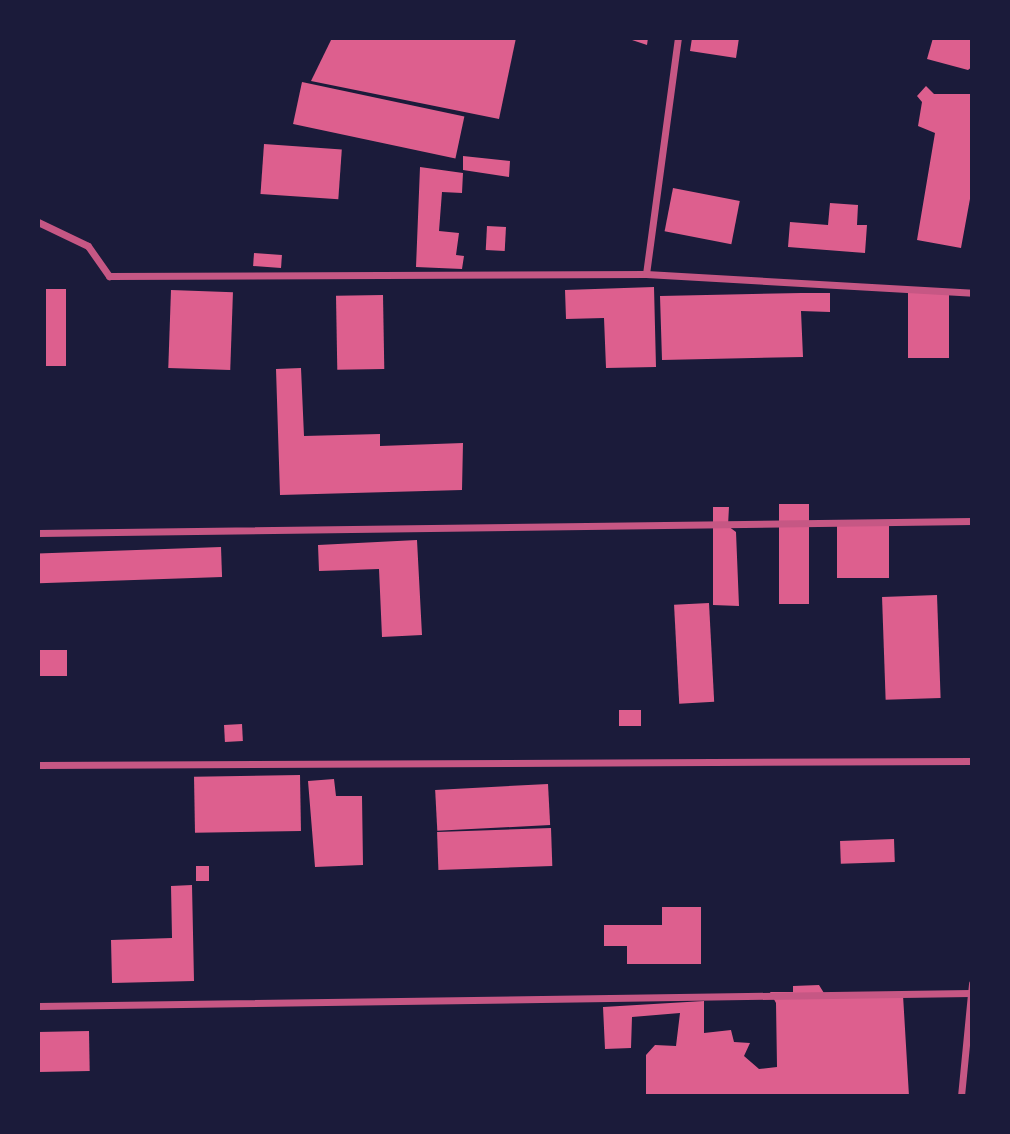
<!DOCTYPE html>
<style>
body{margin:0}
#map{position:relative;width:1010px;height:1134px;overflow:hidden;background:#1b1b3a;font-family:Raleway,sans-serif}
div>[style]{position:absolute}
.building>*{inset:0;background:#dd5f8e;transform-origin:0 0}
.minor>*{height:7px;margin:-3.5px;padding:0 3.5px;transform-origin:3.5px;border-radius:3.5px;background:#c65784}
span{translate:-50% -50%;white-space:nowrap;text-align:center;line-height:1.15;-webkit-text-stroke:6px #1b1b3a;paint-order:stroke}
.frame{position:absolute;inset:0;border:40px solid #1b1b3a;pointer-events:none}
</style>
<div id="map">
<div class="building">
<div style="clip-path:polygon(332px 38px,516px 38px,499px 119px,311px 81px)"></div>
<div style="clip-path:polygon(626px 38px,648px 38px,647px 45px)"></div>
<div style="clip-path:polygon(692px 38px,739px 38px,736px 58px,690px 51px)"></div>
<div style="clip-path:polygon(933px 38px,972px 38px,972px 67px,968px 70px,927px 59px)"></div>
<div style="left:302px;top:82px;width:166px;height:43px;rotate:12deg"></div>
<div style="clip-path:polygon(926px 86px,934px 94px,972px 94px,972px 188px,961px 248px,917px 240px,935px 133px,918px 126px,922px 102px,917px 96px)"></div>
<div style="left:264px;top:144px;width:78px;height:50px;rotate:4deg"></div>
<div style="clip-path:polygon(463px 156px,510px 161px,509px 177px,463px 170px)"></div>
<div style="clip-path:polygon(420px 167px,463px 173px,462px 193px,442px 192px,439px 231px,459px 233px,456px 255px,464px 256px,462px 269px,416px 267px)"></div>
<div style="left:673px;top:188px;width:68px;height:44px;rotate:11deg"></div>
<div style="clip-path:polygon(830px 203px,858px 205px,857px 225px,867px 225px,865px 253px,788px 247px,790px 222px,828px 225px)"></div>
<div style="left:487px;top:226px;width:19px;height:24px;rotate:3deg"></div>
<div style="left:254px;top:253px;width:28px;height:13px;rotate:4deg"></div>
<div style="clip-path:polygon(654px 287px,656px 367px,606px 368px,604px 318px,566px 319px,565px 290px)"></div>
<div style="left:46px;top:289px;width:20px;height:77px"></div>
<div style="left:171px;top:290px;width:62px;height:78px;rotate:2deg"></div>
<div style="left:908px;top:290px;width:41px;height:68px"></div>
<div style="clip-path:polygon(802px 293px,830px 293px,830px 312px,801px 311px,803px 357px,662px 360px,660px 296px)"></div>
<div style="left:383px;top:295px;width:74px;height:47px;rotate:89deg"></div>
<div style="clip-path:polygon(301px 368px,304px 436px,380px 434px,380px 446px,463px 443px,462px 490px,280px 495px,276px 369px)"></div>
<div style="left:779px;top:504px;width:30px;height:100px"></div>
<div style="clip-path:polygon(713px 507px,729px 507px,728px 526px,736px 532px,739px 606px,713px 605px)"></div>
<div style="left:837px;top:526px;width:52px;height:52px"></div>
<div style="clip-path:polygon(417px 540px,422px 635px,382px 637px,379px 569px,319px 571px,318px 545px)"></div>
<div style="left:221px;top:547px;width:30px;height:183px;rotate:88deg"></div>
<div style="left:937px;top:595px;width:103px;height:55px;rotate:88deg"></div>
<div style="left:709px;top:603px;width:99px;height:35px;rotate:87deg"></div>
<div style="left:38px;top:650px;width:29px;height:26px"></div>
<div style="left:619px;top:710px;width:22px;height:16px"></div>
<div style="left:242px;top:724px;width:17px;height:18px;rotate:87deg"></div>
<div style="left:300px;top:775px;width:56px;height:106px;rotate:89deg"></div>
<div style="clip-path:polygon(334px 779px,336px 796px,362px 796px,363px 865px,315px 867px,308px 781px)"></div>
<div style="left:548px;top:784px;width:41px;height:113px;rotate:87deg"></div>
<div style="left:551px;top:828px;width:38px;height:114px;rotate:88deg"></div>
<div style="left:894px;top:839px;width:23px;height:54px;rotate:88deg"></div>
<div style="left:196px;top:866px;width:13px;height:15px"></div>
<div style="clip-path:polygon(192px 885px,194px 981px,112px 983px,111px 940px,172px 938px,171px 886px)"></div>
<div style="clip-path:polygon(662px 907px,701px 907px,701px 964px,627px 964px,627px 946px,604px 946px,604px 925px,662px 925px)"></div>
<div style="clip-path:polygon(819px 985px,827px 998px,903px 995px,909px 1096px,646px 1096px,646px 1055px,655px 1045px,676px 1046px,680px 1013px,632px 1017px,631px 1048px,605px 1049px,603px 1007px,704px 1001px,704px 1033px,731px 1030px,734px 1042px,750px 1043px,744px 1056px,759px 1069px,777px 1067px,776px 1003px,770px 992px,793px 992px,793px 986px)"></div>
<div style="left:89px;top:1031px;width:40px;height:51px;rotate:89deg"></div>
</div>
<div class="minor">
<div style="left:38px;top:222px;width:55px;rotate:25.6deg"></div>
<div style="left:88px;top:246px;width:37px;rotate:55deg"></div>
<div style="left:109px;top:276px;width:537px;rotate:-0.21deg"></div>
<div style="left:646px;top:274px;width:327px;rotate:3.3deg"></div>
<div style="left:646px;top:274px;width:238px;rotate:-82.3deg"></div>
<div style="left:38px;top:533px;width:934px;rotate:-0.74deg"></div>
<div style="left:38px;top:765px;width:934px;rotate:-0.25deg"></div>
<div style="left:38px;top:1006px;width:933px;rotate:-0.8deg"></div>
<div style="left:961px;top:1096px;width:113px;rotate:-84.4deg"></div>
</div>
<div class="frame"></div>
</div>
